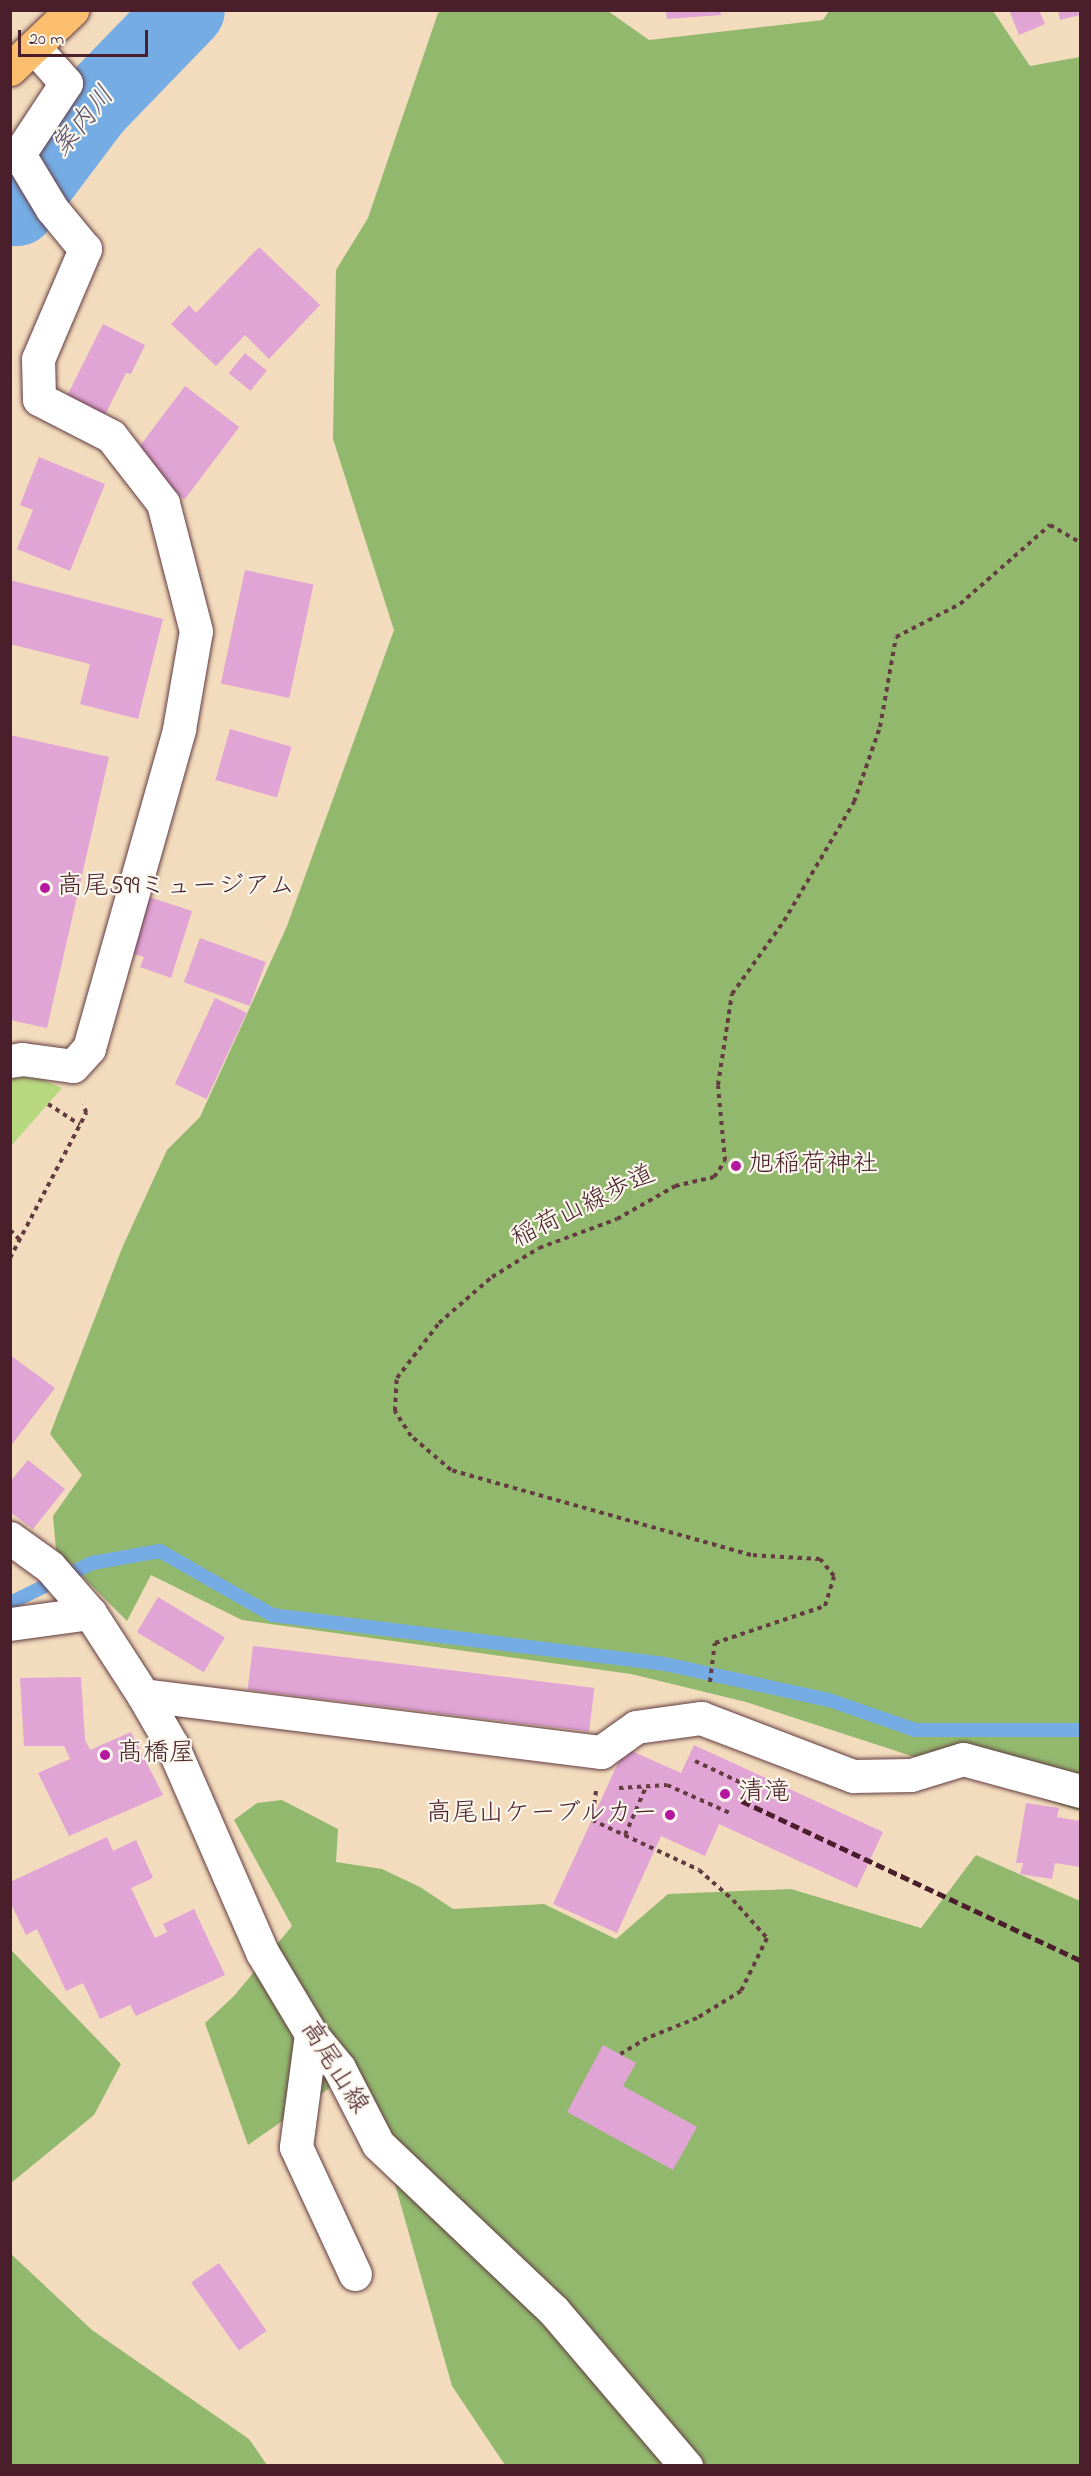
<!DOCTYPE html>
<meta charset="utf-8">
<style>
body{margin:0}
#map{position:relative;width:1091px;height:2476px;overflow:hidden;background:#f3dcbd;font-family:"Indie Flower","Klee One",sans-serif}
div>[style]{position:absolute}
.green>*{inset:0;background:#b8d880}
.forest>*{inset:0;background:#92b86e}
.stream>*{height:14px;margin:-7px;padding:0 7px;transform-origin:7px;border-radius:7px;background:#75ace4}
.river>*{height:78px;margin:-39px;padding:0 39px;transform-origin:39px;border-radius:39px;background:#75ace4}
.building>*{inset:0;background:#e0a4d5;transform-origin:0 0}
.path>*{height:4px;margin-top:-2px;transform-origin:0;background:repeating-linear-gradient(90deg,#633b41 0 4.5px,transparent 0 9px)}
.roads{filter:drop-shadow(0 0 2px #633b41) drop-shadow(0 0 2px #633b41)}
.minor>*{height:33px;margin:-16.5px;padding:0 16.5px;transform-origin:16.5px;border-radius:16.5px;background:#fff}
.highway>*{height:33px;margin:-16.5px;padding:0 16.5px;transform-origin:16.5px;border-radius:16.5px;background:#fbbd6e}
.rail>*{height:4.5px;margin-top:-2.25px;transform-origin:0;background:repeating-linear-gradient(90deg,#4a1f2b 0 9px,transparent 0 13.5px)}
.dots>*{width:16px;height:16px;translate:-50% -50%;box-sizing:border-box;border:3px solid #fbf7ec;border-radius:50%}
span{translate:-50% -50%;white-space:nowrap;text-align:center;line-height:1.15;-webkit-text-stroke:4.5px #fbf7ec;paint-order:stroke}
.poi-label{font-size:26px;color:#4a1f2b}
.left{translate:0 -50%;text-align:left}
.right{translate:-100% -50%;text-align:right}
.street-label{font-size:26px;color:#4a1f2b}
.water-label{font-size:27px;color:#59506c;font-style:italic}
.frame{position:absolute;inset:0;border:12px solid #4a1f2b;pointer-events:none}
.scale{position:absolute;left:18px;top:30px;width:130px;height:27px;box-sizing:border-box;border:3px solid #4a1f2b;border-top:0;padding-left:8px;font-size:18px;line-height:21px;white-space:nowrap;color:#4a1f2b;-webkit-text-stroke:4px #fbf7ec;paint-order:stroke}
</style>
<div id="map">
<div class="green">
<div style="clip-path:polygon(19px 1074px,41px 1079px,62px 1088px,11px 1146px,11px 1075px)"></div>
</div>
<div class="forest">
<div style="clip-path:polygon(445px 10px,608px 11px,649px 40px,823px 20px,829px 11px,993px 11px,1030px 66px,1080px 57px,1080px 1811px,746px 1702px,631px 1674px,242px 1620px,151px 1575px,127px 1621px,56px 1550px,53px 1516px,82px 1475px,50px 1434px,122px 1248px,167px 1150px,200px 1117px,287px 926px,394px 630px,333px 439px,336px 270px,368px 218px,438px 13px)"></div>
<div style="clip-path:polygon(282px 1800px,338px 1829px,336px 1862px,382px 1869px,420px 1887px,453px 1909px,544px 1904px,616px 1939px,668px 1894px,791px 1889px,921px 1928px,976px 1855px,1080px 1901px,1080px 2465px,505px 2465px,452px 2386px,389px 2163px,331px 2087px,248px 2145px,205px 2023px,234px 1996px,292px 1926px,234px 1820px,257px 1803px)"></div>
<div style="clip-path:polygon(12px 1951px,121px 2064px,94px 2115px,11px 2183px)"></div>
<div style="clip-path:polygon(10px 2253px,92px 2330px,249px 2439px,267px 2465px,11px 2465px)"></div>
</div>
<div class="stream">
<div style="left:10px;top:1603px;width:91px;rotate:-26deg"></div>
<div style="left:92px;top:1563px;width:69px;rotate:-10deg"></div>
<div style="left:160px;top:1551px;width:129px;rotate:29.7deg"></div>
<div style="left:272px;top:1615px;width:396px;rotate:7.1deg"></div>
<div style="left:665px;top:1664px;width:168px;rotate:12.4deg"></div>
<div style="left:829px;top:1700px;width:91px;rotate:19.2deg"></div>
<div style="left:915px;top:1730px;width:165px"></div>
</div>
<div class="river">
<div style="left:10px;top:207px;width:7px"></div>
<div style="left:17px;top:207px;width:128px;rotate:-53deg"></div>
<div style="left:94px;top:105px;width:132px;rotate:-45.9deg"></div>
</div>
<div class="building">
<div style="clip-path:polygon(666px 10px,720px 10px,721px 15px,667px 19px)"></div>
<div style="clip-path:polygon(1009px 10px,1039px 10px,1045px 24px,1019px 35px)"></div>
<div style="clip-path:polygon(1058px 10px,1080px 10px,1080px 15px,1060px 20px)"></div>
<div style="clip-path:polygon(259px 247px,320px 305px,269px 359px,245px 335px,216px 366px,171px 324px,189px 305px,196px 313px)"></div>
<div style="clip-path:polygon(103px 324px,145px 345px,131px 374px,126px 373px,105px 415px,67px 396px)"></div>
<div style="left:245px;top:353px;width:28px;height:26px;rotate:39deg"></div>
<div style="left:185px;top:386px;width:68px;height:91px;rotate:37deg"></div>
<div style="clip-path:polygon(39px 457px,105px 484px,70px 571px,17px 549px,33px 510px,20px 505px)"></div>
<div style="left:245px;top:570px;width:70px;height:116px;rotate:12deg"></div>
<div style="clip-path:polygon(10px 580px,163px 619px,138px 719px,80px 704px,90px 664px,10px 644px)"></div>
<div style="left:230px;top:729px;width:64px;height:53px;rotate:16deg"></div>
<div style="clip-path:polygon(10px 735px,109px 757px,47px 1028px,10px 1020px)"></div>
<div style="clip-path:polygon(149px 897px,192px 911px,171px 978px,140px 967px,144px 957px,131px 953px)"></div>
<div style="left:200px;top:938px;width:70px;height:47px;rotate:20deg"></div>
<div style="left:215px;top:998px;width:35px;height:95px;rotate:25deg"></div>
<div style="clip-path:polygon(10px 1355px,55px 1388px,10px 1447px)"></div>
<div style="clip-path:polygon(28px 1460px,65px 1489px,33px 1529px,10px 1512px,10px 1482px)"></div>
<div style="left:158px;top:1597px;width:78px;height:41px;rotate:31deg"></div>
<div style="left:253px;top:1646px;width:344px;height:44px;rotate:7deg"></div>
<div style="clip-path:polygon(81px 1677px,85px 1740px,90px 1750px,131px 1732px,163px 1795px,69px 1836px,38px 1773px,70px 1759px,64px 1746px,24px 1746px,20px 1678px)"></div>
<div style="clip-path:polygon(694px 1745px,883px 1832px,857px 1888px,719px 1824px,705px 1856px,661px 1836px,617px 1933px,553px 1904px,625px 1748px,681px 1773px)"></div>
<div style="clip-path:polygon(1026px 1803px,1059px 1808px,1057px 1817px,1080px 1821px,1080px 1867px,1055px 1863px,1052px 1879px,1020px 1874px,1023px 1863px,1016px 1863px)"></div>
<div style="clip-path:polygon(107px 1837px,113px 1851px,136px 1840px,153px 1878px,131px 1888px,155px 1938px,167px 1932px,163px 1924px,194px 1909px,225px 1975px,136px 2016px,130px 2005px,100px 2019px,83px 1983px,66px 1991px,37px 1929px,26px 1935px,10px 1902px,10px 1882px)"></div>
<div style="clip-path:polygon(603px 2045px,636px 2063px,623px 2086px,697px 2127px,673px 2170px,567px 2112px)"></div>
<div style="left:219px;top:2263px;width:83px;height:34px;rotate:55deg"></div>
</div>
<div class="path">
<div style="left:48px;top:1104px;width:38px;rotate:33deg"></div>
<div style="left:10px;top:1230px;width:14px;rotate:45deg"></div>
<div style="left:10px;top:1258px;width:164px;rotate:-62.3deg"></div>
<div style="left:86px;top:1113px;width:9px;rotate:-103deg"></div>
<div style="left:710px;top:1682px;width:39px;rotate:-83deg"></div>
<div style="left:715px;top:1643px;width:116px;rotate:-18.6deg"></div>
<div style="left:825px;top:1606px;width:31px;rotate:-73deg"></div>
<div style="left:834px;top:1576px;width:22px;rotate:-129deg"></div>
<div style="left:820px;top:1559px;width:69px;rotate:-176.7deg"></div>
<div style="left:751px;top:1555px;width:312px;rotate:-164.2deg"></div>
<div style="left:451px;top:1470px;width:52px;rotate:-139.6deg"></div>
<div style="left:411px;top:1436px;width:30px;rotate:-123deg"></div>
<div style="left:395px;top:1411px;width:33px;rotate:-87deg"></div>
<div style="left:397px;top:1378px;width:69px;rotate:-52.6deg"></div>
<div style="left:439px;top:1323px;width:70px;rotate:-41deg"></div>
<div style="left:492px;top:1277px;width:55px;rotate:-31.7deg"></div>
<div style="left:539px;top:1248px;width:83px;rotate:-20.4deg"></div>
<div style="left:617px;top:1219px;width:67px;rotate:-29.6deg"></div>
<div style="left:675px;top:1186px;width:40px;rotate:-13deg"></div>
<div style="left:714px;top:1177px;width:19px;rotate:-55deg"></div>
<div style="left:725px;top:1161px;width:76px;rotate:-95.3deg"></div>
<div style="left:718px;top:1085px;width:92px;rotate:-81.3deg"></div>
<div style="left:732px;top:994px;width:90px;rotate:-54.5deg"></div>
<div style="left:784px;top:921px;width:138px;rotate:-59.5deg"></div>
<div style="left:854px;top:802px;width:79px;rotate:-70.9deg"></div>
<div style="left:880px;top:727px;width:91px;rotate:-79.9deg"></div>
<div style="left:896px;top:637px;width:72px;rotate:-27.3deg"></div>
<div style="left:960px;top:604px;width:120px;rotate:-41.3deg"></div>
<div style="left:1050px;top:525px;width:34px;rotate:30deg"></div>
<div style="left:695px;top:1761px;width:56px;rotate:25.2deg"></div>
<div style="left:619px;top:1788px;width:48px;rotate:-3.6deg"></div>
<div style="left:667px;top:1785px;width:71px;rotate:24deg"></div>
<div style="left:596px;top:1791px;width:29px;rotate:98deg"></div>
<div style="left:592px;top:1820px;width:118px;rotate:25deg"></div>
<div style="left:699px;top:1870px;width:45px;rotate:41.4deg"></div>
<div style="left:733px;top:1900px;width:51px;rotate:48.2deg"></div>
<div style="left:767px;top:1938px;width:59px;rotate:116.1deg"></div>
<div style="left:741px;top:1991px;width:52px;rotate:148.5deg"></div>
<div style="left:697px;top:2018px;width:54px;rotate:158.2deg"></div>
<div style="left:647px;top:2038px;width:31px;rotate:149deg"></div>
<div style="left:625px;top:1835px;width:52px;rotate:-66.4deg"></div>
</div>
<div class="roads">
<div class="minor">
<div style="left:10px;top:1061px;width:12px;rotate:-9deg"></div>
<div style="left:22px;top:1059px;width:51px;rotate:7.8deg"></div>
<div style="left:73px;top:1066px;width:24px;rotate:-48deg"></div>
<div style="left:89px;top:1048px;width:331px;rotate:-74.2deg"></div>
<div style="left:179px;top:729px;width:99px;rotate:-80.2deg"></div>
<div style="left:196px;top:631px;width:132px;rotate:-104.5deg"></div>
<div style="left:163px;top:503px;width:85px;rotate:-127.8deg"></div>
<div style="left:111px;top:436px;width:81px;rotate:-152.8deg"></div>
<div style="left:39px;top:399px;width:40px;rotate:-91.4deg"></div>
<div style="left:38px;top:359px;width:120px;rotate:-66.9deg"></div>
<div style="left:85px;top:249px;width:52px;rotate:-129.5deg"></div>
<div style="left:52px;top:209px;width:64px;rotate:-121deg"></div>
<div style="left:19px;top:154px;width:85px;rotate:-56.5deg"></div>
<div style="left:66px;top:83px;width:48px;rotate:-131.6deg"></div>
<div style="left:10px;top:1538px;width:49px;rotate:35.9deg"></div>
<div style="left:50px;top:1567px;width:61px;rotate:49deg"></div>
<div style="left:90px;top:1613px;width:98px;rotate:57.1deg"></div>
<div style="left:143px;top:1695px;width:58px;rotate:59.9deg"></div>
<div style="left:172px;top:1745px;width:226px;rotate:66.5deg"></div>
<div style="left:262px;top:1952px;width:96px;rotate:59.1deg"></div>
<div style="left:311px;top:2034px;width:44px;rotate:50.5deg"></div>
<div style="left:339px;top:2068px;width:85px;rotate:62.8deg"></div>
<div style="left:378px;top:2144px;width:243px;rotate:43.5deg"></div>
<div style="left:554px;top:2311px;width:204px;rotate:49.6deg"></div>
<div style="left:10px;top:1624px;width:81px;rotate:-7.8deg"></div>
<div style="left:143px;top:1695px;width:462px;rotate:7.1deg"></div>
<div style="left:601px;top:1752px;width:43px;rotate:-35.5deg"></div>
<div style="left:636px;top:1727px;width:66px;rotate:-7.9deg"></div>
<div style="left:701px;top:1718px;width:163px;rotate:20.9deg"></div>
<div style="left:853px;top:1776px;width:58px;rotate:-1deg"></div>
<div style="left:911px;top:1775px;width:54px;rotate:-17.1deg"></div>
<div style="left:963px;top:1759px;width:121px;rotate:15.3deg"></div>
<div style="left:311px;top:2034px;width:114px;rotate:97.6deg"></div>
<div style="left:296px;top:2147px;width:140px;rotate:65.1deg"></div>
</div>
<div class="highway">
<div style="left:10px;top:69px;width:86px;rotate:-43.6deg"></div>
</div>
</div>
<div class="rail">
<div style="left:742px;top:1801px;width:374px;rotate:25.2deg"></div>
</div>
<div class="dots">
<div style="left:45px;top:888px;background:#b5179e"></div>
<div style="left:736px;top:1166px;background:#b5179e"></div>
<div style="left:105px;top:1755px;background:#b5179e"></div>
<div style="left:725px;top:1794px;background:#b5179e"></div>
<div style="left:670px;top:1815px;background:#b5179e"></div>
</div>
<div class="poi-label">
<span class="left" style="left:57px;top:888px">高尾599ミュージアム</span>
<span class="left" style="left:748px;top:1166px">旭稲荷神社</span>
<span class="left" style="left:117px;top:1755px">髙橋屋</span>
<span class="left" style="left:738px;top:1794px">清滝</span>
<span class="right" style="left:658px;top:1815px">高尾山ケーブルカー</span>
</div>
<div class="street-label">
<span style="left:584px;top:1208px;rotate:-26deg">稲荷山線歩道</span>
<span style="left:333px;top:2068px;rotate:58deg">高尾山線</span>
</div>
<div class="water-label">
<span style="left:84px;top:122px;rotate:-51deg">案内川</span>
</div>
<div class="frame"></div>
<div class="scale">20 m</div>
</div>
